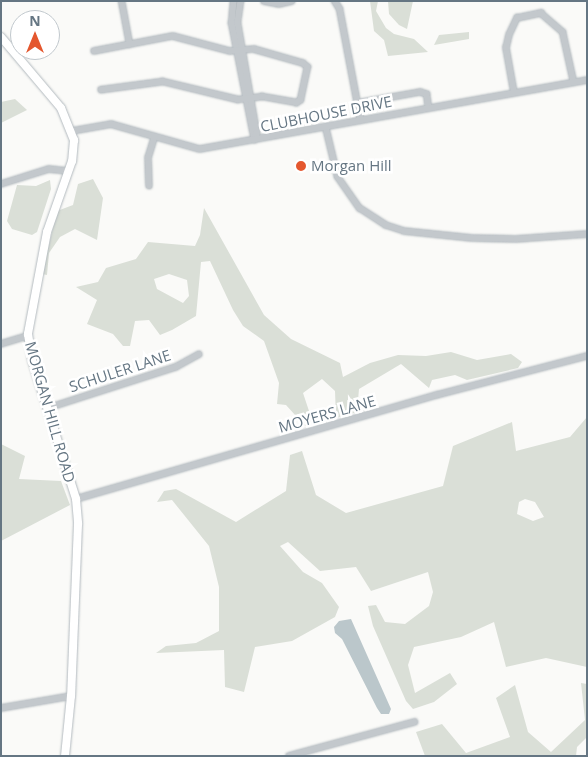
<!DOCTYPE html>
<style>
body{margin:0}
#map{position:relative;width:588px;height:757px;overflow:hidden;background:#fafaf8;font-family:"Open Sans",sans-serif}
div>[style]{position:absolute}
.green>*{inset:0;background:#dadfd7}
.water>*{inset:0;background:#bbc7cb}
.roads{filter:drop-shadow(0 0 1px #b3babf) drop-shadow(0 0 1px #b3babf)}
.street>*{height:5.5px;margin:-2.75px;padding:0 2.75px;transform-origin:2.75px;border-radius:2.75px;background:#c3c8cc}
.secondary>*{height:8px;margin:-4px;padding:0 4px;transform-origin:4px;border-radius:4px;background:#fff}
.dots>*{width:14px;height:14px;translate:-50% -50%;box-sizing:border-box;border:2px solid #fff;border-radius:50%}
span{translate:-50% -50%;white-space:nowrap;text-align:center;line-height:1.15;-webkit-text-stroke:5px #fff;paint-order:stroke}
.street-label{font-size:15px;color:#657683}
.poi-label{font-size:15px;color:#657683}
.left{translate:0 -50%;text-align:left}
.frame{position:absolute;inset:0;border:2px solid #657683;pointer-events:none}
.north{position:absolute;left:10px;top:10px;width:50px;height:50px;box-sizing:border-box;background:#fff;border:1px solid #c1c8cd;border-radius:50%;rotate:0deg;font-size:14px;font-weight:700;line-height:20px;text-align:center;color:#657683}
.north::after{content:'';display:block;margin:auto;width:18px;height:22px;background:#e4572e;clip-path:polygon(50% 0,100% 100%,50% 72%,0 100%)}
</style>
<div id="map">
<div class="green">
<div style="clip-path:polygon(370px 1px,378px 1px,376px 11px,386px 28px,394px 34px,414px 39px,428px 52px,388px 56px,384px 40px,374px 31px)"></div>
<div style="clip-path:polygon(388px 1px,413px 1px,407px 29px,399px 25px,389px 14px)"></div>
<div style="clip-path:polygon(469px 32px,469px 39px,434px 45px,439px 35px)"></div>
<div style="clip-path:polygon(15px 99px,27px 110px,1px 123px,1px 102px)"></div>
<div style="clip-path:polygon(93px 179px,103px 198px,97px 240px,75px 229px,60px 237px,49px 253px,47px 275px,42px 274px,57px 211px,73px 205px,78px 184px)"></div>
<div style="clip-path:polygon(50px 180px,51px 189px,37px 232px,32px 235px,12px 229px,7px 221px,17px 185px,36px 186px)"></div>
<div style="clip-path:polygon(evenodd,204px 208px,264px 315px,291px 339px,340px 363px,343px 377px,370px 363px,398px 355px,426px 356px,451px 352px,477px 360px,511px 354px,522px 362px,518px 368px,467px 380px,455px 375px,432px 380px,429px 388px,401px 364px,359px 389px,357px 412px,336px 418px,335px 391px,322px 379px,303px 393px,313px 423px,305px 426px,286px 405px,277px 404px,279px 383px,264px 341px,243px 326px,233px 310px,210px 261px,201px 262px,196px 316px,172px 330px,160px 335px,149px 320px,135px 321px,130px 346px,123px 346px,113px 334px,87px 324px,97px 300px,76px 287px,98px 282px,106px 268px,136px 259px,148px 242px,195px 246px,200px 235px,204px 208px,169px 274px,187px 280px,189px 296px,183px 303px,157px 289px,154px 279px,169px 274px)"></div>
<div style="clip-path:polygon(evenodd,587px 417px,587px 667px,546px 658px,506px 667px,494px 622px,461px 637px,414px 647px,408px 665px,415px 693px,450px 673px,457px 684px,434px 702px,413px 709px,406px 701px,373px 626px,368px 606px,376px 605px,385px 622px,405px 624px,429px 606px,433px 592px,428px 572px,371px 591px,356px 567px,320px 571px,288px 542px,280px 546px,303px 572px,322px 583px,339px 607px,335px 617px,292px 641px,255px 647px,244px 692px,225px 687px,224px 650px,156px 653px,166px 646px,196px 643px,219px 631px,219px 587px,209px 546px,172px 500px,157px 502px,164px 491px,176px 489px,236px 522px,286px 491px,290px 455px,302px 451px,316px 495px,346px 513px,443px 486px,453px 446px,512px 422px,516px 451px,570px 437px,587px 417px,525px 499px,535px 502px,544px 517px,533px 521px,517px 514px,519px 502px,525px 499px)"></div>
<div style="clip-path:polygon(1px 444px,25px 456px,19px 479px,61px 481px,70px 505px,1px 541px)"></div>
<div style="clip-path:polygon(581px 683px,587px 684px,587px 737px,577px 747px,576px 756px,425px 756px,416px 732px,442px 724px,466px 753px,510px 737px,496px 698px,515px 685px,528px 732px,551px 752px,585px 720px)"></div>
</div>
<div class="water">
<div style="clip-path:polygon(351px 619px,391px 709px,389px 714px,381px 714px,377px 708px,342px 639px,335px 633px,334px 627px,339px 621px)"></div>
</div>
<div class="roads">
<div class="street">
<div style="left:122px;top:1px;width:44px;rotate:79.5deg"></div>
<div style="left:234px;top:1px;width:22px;rotate:95deg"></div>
<div style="left:232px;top:23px;width:119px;rotate:78.9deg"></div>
<div style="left:241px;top:1px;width:22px;rotate:98deg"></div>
<div style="left:238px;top:23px;width:112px;rotate:80.2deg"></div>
<div style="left:257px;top:133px;width:7px;rotate:106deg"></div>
<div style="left:264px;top:1px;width:15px;rotate:11deg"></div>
<div style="left:279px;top:4px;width:13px;rotate:-13deg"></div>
<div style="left:335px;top:1px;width:9px;rotate:58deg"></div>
<div style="left:340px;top:9px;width:113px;rotate:79.3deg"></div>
<div style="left:94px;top:51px;width:80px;rotate:-10.8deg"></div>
<div style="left:173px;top:36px;width:59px;rotate:14.7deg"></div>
<div style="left:230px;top:51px;width:24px;rotate:-5deg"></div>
<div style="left:254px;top:49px;width:51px;rotate:15.9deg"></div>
<div style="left:303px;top:63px;width:6px;rotate:39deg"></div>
<div style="left:308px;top:67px;width:34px;rotate:102deg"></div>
<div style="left:301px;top:100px;width:5px;rotate:143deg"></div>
<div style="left:297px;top:103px;width:35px;rotate:-170deg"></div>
<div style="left:263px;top:97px;width:25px;rotate:173deg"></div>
<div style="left:238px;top:100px;width:77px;rotate:-166.5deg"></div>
<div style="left:163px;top:82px;width:62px;rotate:172.5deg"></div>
<div style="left:514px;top:93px;width:46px;rotate:-100.1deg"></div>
<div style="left:506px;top:48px;width:13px;rotate:-77deg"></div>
<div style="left:509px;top:35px;width:19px;rotate:-65deg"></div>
<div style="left:517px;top:18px;width:25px;rotate:-12deg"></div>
<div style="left:541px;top:13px;width:29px;rotate:41deg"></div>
<div style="left:563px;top:32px;width:51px;rotate:77.6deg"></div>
<div style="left:358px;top:103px;width:63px;rotate:-10.1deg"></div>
<div style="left:420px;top:92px;width:7px;rotate:16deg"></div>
<div style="left:427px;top:94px;width:14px;rotate:82deg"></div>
<div style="left:326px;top:127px;width:51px;rotate:76.5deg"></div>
<div style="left:338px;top:177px;width:38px;rotate:55deg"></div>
<div style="left:360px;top:208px;width:31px;rotate:33deg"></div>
<div style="left:386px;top:225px;width:19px;rotate:18deg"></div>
<div style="left:404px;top:231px;width:68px;rotate:5.9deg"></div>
<div style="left:472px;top:238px;width:44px;rotate:1.3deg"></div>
<div style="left:516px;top:239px;width:71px;rotate:-4deg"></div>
<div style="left:72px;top:131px;width:40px;rotate:-10deg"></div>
<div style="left:111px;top:124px;width:92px;rotate:15.7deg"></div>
<div style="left:200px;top:149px;width:393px;rotate:-10.1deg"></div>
<div style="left:1px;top:184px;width:50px;rotate:-17.4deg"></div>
<div style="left:49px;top:169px;width:19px;rotate:6deg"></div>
<div style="left:149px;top:186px;width:28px;rotate:-92deg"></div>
<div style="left:148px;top:158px;width:21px;rotate:-73deg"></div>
<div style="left:1px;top:344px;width:28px;rotate:-17deg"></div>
<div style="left:48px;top:408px;width:134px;rotate:-17.8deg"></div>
<div style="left:176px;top:367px;width:26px;rotate:-29deg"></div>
<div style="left:76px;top:499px;width:376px;rotate:-16.1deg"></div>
<div style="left:437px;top:395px;width:155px;rotate:-14.6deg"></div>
<div style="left:1px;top:708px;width:71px;rotate:-9.7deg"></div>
<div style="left:289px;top:756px;width:130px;rotate:-15.2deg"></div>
</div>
<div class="secondary">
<div style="left:1px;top:37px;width:93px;rotate:49.8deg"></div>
<div style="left:61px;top:108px;width:35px;rotate:68deg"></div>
<div style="left:74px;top:140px;width:21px;rotate:95deg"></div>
<div style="left:72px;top:161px;width:75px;rotate:109.4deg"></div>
<div style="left:47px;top:232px;width:104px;rotate:100.6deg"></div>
<div style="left:28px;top:334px;width:26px;rotate:81deg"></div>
<div style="left:32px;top:360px;width:146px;rotate:72.4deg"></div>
<div style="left:76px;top:499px;width:25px;rotate:85deg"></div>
<div style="left:78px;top:524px;width:172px;rotate:92.3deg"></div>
<div style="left:71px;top:696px;width:60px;rotate:95.7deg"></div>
</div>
</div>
<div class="dots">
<div style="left:301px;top:166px;background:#e4572e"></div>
</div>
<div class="street-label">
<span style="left:326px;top:114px;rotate:-11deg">CLUBHOUSE DRIVE</span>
<span style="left:120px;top:371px;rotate:-18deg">SCHULER LANE</span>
<span style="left:50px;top:412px;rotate:74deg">MORGAN HILL ROAD</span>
<span style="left:327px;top:414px;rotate:-16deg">MOYERS LANE</span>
</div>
<div class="poi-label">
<span class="left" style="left:311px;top:166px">Morgan Hill</span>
</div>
<div class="frame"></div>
<div class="north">N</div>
</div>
